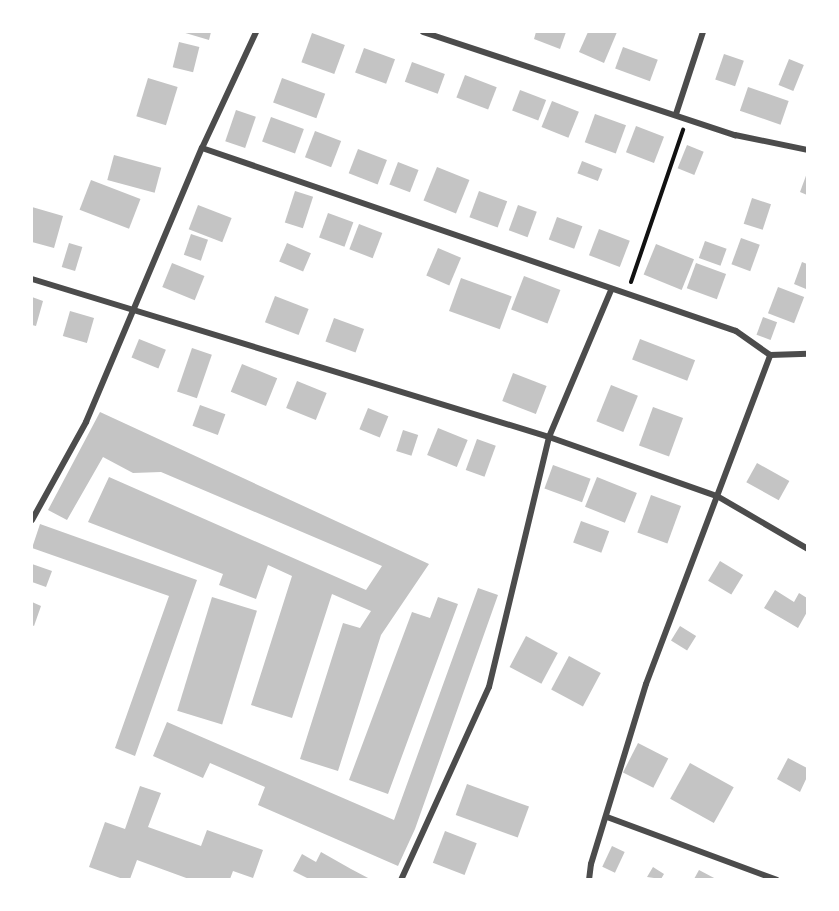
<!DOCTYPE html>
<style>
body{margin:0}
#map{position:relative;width:839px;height:911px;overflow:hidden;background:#fff;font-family:Roboto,sans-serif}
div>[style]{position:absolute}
.building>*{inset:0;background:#c4c4c4;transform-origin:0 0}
.path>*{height:4px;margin:-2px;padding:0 2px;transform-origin:2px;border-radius:2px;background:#111}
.minor>*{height:6px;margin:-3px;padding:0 3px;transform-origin:3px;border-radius:3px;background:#4c4c4c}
span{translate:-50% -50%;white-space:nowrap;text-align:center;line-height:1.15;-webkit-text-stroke:6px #fff;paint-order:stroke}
.frame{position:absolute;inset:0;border:33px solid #fff;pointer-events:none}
</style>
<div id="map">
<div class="building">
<div style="clip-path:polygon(182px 32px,211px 32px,209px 40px)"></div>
<div style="clip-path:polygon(536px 32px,566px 32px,560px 49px,534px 39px)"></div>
<div style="clip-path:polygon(588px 32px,617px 32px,604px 63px,579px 52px)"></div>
<div style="left:312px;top:33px;width:35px;height:31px;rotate:20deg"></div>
<div style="left:179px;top:42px;width:21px;height:26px;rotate:14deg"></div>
<div style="left:623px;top:47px;width:37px;height:23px;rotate:20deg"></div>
<div style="left:364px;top:48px;width:33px;height:26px;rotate:20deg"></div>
<div style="left:724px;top:54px;width:21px;height:27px;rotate:19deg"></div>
<div style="left:789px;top:59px;width:16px;height:28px;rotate:22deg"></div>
<div style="left:412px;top:62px;width:35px;height:21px;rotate:20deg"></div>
<div style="left:465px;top:75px;width:34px;height:24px;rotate:21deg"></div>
<div style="left:148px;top:78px;width:31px;height:40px;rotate:17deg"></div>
<div style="left:282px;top:78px;width:46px;height:26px;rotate:20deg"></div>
<div style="left:748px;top:87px;width:43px;height:25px;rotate:19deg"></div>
<div style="left:520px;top:90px;width:28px;height:22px;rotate:21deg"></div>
<div style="left:552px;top:101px;width:29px;height:28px;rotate:22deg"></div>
<div style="left:236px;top:110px;width:21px;height:33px;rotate:19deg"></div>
<div style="left:595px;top:114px;width:33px;height:30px;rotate:20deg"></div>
<div style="left:271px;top:117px;width:35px;height:26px;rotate:20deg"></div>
<div style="left:636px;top:126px;width:30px;height:28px;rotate:21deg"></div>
<div style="left:315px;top:131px;width:28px;height:28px;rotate:21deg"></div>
<div style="left:687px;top:145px;width:18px;height:25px;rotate:22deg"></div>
<div style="left:358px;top:149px;width:31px;height:26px;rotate:21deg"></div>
<div style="left:114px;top:155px;width:49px;height:26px;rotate:15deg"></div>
<div style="left:582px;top:161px;width:22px;height:13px;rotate:21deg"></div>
<div style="left:398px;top:162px;width:22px;height:24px;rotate:21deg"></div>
<div style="left:437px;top:167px;width:35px;height:36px;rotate:22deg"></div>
<div style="clip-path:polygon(807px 173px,807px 195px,800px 192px)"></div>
<div style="left:91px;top:180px;width:53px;height:32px;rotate:21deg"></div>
<div style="left:295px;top:191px;width:19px;height:33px;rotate:18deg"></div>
<div style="left:479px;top:191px;width:30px;height:28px;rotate:20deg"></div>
<div style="left:752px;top:198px;width:20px;height:27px;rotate:18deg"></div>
<div style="left:198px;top:205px;width:36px;height:26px;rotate:21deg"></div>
<div style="left:518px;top:205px;width:20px;height:27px;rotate:20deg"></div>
<div style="clip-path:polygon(32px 207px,63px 216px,54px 248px,32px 242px)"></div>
<div style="left:328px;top:213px;width:27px;height:26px;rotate:20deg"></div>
<div style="left:557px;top:217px;width:27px;height:24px;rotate:20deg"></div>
<div style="left:359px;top:224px;width:25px;height:27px;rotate:21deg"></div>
<div style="left:599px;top:229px;width:33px;height:28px;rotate:21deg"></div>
<div style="left:191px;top:234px;width:18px;height:22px;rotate:19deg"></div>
<div style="left:741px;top:238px;width:20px;height:28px;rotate:20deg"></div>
<div style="left:705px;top:241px;width:23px;height:18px;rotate:20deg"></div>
<div style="left:69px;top:243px;width:14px;height:25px;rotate:17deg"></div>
<div style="left:287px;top:243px;width:26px;height:20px;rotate:23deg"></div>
<div style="left:656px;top:244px;width:41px;height:33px;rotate:22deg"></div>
<div style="left:438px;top:248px;width:25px;height:30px;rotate:23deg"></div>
<div style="clip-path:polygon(802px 262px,807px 264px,806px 289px,794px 284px)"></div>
<div style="left:172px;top:263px;width:35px;height:26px;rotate:22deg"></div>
<div style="left:696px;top:263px;width:32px;height:27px;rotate:20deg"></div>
<div style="left:524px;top:276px;width:39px;height:36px;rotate:21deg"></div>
<div style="left:461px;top:278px;width:54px;height:35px;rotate:20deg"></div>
<div style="left:778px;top:287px;width:28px;height:28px;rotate:21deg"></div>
<div style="left:275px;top:296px;width:36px;height:28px;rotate:21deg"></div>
<div style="clip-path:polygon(32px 297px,43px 301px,36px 326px,32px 325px)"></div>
<div style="left:70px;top:311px;width:25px;height:26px;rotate:16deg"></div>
<div style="left:763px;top:317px;width:15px;height:19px;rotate:20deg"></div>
<div style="left:334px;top:318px;width:32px;height:25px;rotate:20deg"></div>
<div style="left:139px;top:339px;width:29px;height:20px;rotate:22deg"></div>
<div style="left:640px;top:339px;width:59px;height:22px;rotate:21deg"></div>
<div style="left:192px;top:348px;width:21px;height:46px;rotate:19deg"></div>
<div style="left:242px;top:364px;width:38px;height:30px;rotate:22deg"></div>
<div style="left:513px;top:373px;width:36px;height:30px;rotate:21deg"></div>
<div style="left:297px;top:381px;width:32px;height:29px;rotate:22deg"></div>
<div style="left:611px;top:385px;width:29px;height:39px;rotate:22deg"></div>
<div style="left:200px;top:405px;width:27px;height:22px;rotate:20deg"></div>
<div style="left:653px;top:407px;width:32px;height:41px;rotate:20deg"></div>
<div style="left:368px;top:408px;width:22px;height:23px;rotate:22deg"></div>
<div style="clip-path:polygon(100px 412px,429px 564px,381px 635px,338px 771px,300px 759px,343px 623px,360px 628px,371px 611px,332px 594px,292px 718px,251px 705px,292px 576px,268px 565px,256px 599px,219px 585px,223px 574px,88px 522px,109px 477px,366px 590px,382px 566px,161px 472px,133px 473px,103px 457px,67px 520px,48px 510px)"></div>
<div style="left:438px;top:428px;width:32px;height:29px;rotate:22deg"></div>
<div style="left:403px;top:430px;width:16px;height:22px;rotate:18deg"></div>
<div style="left:477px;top:439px;width:20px;height:33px;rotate:20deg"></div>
<div style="left:757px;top:463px;width:37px;height:22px;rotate:29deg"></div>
<div style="left:553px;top:465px;width:40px;height:25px;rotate:20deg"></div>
<div style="left:597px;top:477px;width:43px;height:32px;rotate:22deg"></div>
<div style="left:651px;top:495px;width:32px;height:40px;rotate:20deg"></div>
<div style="left:581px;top:521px;width:30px;height:23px;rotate:20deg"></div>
<div style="clip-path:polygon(40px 524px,197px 580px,135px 756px,115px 748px,169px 596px,32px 548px)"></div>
<div style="left:720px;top:561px;width:27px;height:23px;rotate:31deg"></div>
<div style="clip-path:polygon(32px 564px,52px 571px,46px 587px,32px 582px)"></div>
<div style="clip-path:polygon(478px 588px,498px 595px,415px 829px,398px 866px,258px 805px,265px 787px,210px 763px,203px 778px,153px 756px,167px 722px,394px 820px)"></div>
<div style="clip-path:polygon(775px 590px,794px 602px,799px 593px,807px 598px,807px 612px,798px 628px,764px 608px)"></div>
<div style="left:212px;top:597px;width:47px;height:119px;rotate:17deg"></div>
<div style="clip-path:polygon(438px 597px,458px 604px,388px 794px,349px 780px,412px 612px,430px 618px)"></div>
<div style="clip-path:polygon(32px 602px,41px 606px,34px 626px,32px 625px)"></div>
<div style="left:680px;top:626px;width:19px;height:17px;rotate:32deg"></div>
<div style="left:526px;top:636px;width:36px;height:35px;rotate:28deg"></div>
<div style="left:569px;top:656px;width:36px;height:38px;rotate:28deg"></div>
<div style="left:638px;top:743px;width:34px;height:33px;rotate:27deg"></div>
<div style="clip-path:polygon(788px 758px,807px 768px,807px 777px,800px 792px,777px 779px)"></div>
<div style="left:690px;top:763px;width:50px;height:41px;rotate:29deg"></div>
<div style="left:467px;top:784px;width:66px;height:33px;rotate:20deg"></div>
<div style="clip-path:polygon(140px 786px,161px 793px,148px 827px,201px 846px,207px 830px,263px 850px,253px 878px,233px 871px,230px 879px,189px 879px,137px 860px,130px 879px,123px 879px,89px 867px,105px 822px,125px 829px)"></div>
<div style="left:445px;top:831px;width:34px;height:34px;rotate:21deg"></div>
<div style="left:612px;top:846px;width:14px;height:23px;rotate:25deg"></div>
<div style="clip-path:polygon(321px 852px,351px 869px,370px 879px,309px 879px,293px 871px,302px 854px,316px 862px)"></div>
<div style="clip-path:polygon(653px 867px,664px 874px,661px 879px,647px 877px)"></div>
<div style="clip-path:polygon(699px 870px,716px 879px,694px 879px)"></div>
</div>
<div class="path">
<div style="left:631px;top:282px;width:161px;rotate:-71.1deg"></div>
</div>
<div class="minor">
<div style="left:423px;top:32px;width:329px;rotate:18.3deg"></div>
<div style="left:735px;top:135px;width:75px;rotate:11.6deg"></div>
<div style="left:676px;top:114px;width:86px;rotate:-71.8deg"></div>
<div style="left:202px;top:148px;width:564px;rotate:18.92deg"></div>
<div style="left:736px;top:331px;width:42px;rotate:35.2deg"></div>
<div style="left:770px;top:355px;width:38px;rotate:-2deg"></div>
<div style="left:32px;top:279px;width:541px;rotate:16.99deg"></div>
<div style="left:549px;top:437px;width:178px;rotate:19.4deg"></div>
<div style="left:717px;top:496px;width:105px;rotate:30.2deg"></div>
<div style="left:32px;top:520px;width:112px;rotate:-61.1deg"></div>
<div style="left:86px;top:422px;width:298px;rotate:-67.1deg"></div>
<div style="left:202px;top:148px;width:128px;rotate:-65deg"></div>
<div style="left:607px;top:817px;width:181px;rotate:20.3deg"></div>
<div style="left:401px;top:880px;width:212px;rotate:-65.5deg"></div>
<div style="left:489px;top:687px;width:257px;rotate:-76.5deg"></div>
<div style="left:549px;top:437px;width:160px;rotate:-67.1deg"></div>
<div style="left:589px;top:880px;width:16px;rotate:-83deg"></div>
<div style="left:591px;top:864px;width:188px;rotate:-73deg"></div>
<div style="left:646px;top:684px;width:352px;rotate:-69.3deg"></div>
</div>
<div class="frame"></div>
</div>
